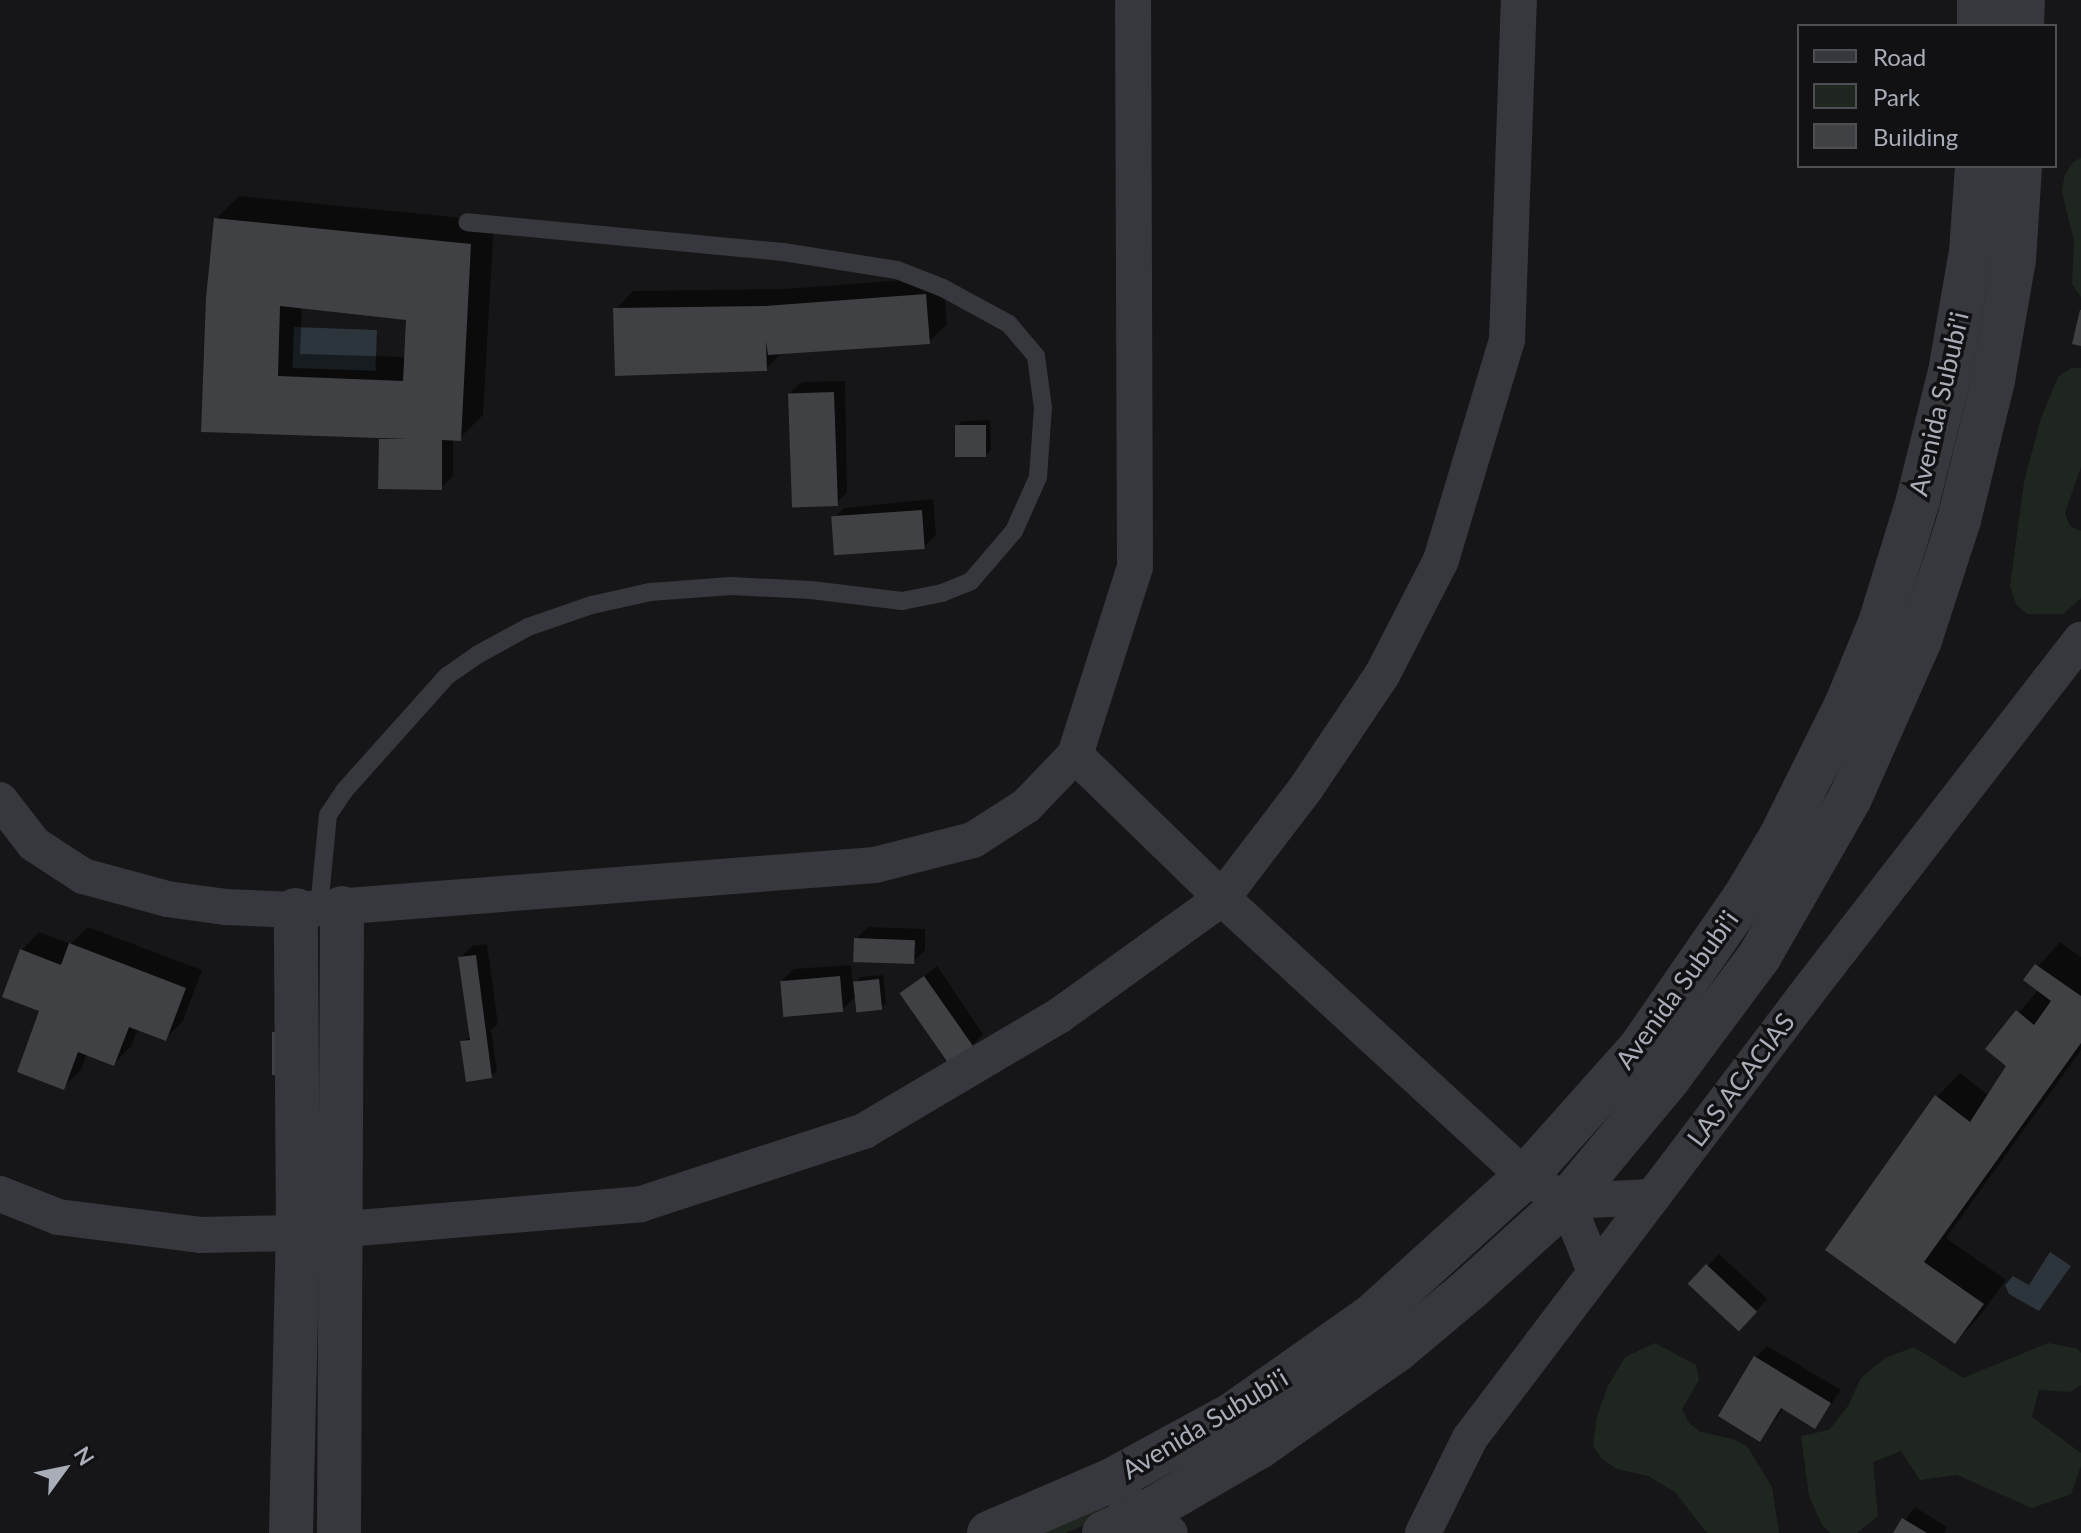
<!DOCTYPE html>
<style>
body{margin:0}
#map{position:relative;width:2081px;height:1533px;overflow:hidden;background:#161618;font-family:Lato,sans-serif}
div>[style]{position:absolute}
.green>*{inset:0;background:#1e261f}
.water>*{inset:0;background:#2c353c;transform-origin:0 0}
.shadow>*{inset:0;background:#0007;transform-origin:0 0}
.building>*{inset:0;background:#404145;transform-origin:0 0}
.service>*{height:18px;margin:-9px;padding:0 9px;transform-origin:9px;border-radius:9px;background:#37383d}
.minor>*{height:36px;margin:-18px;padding:0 18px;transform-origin:18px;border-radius:18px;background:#37383d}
.tertiary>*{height:44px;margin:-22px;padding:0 22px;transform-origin:22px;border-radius:22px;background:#37383d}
span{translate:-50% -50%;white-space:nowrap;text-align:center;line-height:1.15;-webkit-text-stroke:7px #111113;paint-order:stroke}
.street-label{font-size:26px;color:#a8adb8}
.legend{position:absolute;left:1797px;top:24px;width:260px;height:144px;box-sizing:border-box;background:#111113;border:2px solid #4d4f55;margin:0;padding:10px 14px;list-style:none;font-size:24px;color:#a8adb8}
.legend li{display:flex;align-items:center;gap:16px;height:40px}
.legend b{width:40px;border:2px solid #4d4f55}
.north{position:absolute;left:24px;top:1429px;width:80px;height:80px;-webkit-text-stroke:6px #111113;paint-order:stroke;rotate:57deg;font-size:22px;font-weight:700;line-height:32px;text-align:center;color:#a8adb8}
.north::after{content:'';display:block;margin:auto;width:28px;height:36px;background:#a8adb8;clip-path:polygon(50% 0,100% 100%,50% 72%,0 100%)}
</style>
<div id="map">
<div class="green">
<div style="clip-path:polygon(2081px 158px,2081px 297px,2072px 284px,2074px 241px,2062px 192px,2064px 177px,2073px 162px)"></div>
<div style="clip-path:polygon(2071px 368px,2081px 368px,2081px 467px,2065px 513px,2070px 526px,2081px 531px,2081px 598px,2063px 614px,2027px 614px,2016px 604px,2010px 586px,2024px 482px,2041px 418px,2058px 377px)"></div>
<div style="clip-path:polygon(1655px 1343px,1696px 1365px,1699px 1380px,1682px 1409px,1689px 1423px,1701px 1432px,1733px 1439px,1747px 1446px,1772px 1487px,1779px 1533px,1707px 1533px,1675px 1492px,1648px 1476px,1617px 1469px,1602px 1459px,1593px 1446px,1597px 1416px,1608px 1386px,1625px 1357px)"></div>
<div style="clip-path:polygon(2048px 1343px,2078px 1349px,2081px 1353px,2081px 1385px,2070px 1392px,2039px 1390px,2032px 1417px,2081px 1453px,2081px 1466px,2071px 1494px,2032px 1508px,1957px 1475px,1920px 1480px,1901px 1451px,1873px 1462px,1878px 1516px,1857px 1533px,1830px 1533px,1822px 1525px,1809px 1496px,1801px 1436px,1829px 1430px,1848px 1406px,1861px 1378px,1885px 1358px,1914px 1347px,1963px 1378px)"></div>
<div style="clip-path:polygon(1104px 1506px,1108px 1508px,1108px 1515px,1066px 1533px,1042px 1533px)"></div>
</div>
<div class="water">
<div style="left:294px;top:327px;width:83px;height:41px;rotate:2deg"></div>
<div style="clip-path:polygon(2050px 1252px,2071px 1266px,2039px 1311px,2009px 1294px,2005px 1285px,2013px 1276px,2029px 1285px)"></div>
</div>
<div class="shadow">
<div style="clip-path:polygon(evenodd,239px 196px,494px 221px,483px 415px,460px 438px,453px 438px,453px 476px,441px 488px,380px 440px,385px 436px,204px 430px,216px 219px,239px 196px,302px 306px,409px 318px,407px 357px,300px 354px,302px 306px)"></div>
<div style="clip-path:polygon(943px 277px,947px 324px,929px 342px,783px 352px,766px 369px,616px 309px,633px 291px,784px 289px)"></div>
<div style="clip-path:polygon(845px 381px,847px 492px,836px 504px,790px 393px,802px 382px)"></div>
<div style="clip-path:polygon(990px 420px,991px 450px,986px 455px,957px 426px,962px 421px)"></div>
<div style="clip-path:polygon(933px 499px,936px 535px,924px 547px,833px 519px,844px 508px)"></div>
<div style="clip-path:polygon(88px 927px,202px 970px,183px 1021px,165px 1039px,138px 1028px,131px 1046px,114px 1064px,87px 1053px,81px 1070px,63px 1087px,22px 950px,39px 932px,71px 944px)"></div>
<div style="clip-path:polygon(868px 927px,925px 929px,925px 950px,913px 962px,856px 939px)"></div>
<div style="clip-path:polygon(2060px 942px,2081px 957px,2081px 1050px,1946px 1238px,2006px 1280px,1978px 1318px,1955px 1342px,1828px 1249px,1937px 1097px,1960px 1073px,1989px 1096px,2009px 1066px,1988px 1049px,2039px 989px,2026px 980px)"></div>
<div style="clip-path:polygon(487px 944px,498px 1024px,491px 1030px,497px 1071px,491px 1076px,462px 1042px,471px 1036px,461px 957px,472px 946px)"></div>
<div style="clip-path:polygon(851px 965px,853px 985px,861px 977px,883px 975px,886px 1003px,881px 1008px,857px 995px,842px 1010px,782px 980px,794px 969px)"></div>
<div style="clip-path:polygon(937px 966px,983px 1034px,972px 1046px,902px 993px)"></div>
<div style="left:1719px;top:1254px;width:66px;height:42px;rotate:43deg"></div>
<div style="clip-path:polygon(1767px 1346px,1841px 1390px,1815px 1426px,1784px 1408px,1760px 1439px,1756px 1357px)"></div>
<div style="clip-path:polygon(1915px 1507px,1947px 1527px,1944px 1533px,1895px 1533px)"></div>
</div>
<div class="building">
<div style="clip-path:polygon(evenodd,214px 218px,471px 244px,461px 441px,442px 440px,442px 490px,378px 489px,379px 439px,407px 439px,201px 432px,206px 298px,214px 218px,280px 306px,406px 320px,403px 381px,278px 376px,280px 306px)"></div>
<div style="clip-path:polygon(926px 294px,930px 344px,768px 355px,766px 341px,767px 371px,615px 376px,613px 308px,765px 306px)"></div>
<div style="clip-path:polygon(2080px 310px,2081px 310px,2081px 346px,2072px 344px)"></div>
<div style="left:834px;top:392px;width:114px;height:46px;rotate:88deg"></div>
<div style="left:955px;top:425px;width:31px;height:32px"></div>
<div style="left:922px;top:510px;width:39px;height:91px;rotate:86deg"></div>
<div style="left:854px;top:938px;width:61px;height:24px;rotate:2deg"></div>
<div style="clip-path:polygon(69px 943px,186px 988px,166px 1041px,129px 1027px,114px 1066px,78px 1052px,64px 1090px,17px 1072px,39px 1011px,2px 997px,20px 949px,61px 965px)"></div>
<div style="clip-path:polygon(476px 955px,492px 1078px,466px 1082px,460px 1041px,470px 1040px,458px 957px)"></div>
<div style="clip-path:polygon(2035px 964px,2081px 996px,2081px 1043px,1924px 1262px,1984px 1304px,1955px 1344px,1825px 1250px,1935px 1095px,1970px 1122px,2006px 1066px,1985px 1049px,2016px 1010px,2034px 1025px,2051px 1001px,2023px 980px)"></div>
<div style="left:840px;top:976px;width:36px;height:60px;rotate:85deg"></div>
<div style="left:924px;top:976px;width:86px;height:30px;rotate:55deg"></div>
<div style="left:879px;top:979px;width:31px;height:26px;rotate:84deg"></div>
<div style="left:272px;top:1032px;width:17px;height:43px"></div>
<div style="left:1706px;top:1264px;width:70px;height:27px;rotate:43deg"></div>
<div style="clip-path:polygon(1754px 1356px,1831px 1403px,1815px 1429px,1781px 1408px,1760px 1442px,1718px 1416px)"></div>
<div style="clip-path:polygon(1902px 1518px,1927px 1533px,1893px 1533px)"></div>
</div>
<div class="service">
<div style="left:319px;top:908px;width:93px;rotate:-84.5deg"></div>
<div style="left:328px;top:815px;width:29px;rotate:-56deg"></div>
<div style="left:344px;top:791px;width:154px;rotate:-48.2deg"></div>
<div style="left:447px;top:676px;width:37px;rotate:-35deg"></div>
<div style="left:477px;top:655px;width:58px;rotate:-28.8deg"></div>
<div style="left:528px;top:627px;width:68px;rotate:-19deg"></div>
<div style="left:592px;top:605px;width:59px;rotate:-12.6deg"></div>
<div style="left:650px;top:592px;width:81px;rotate:-4.2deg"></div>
<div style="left:731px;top:586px;width:80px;rotate:2.9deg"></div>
<div style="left:811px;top:590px;width:92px;rotate:6.9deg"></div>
<div style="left:902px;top:601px;width:41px;rotate:-11.3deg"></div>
<div style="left:942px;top:593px;width:31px;rotate:-22deg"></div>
<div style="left:971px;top:581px;width:66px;rotate:-49.3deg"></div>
<div style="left:1014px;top:531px;width:59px;rotate:-66deg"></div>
<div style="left:1038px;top:477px;width:69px;rotate:-85.9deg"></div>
<div style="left:1043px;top:408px;width:52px;rotate:-97.7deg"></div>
<div style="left:1036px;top:356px;width:42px;rotate:-130.2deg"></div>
<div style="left:1009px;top:324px;width:75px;rotate:-151.4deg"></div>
<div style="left:943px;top:288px;width:49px;rotate:-158.6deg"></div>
<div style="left:897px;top:270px;width:115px;rotate:-171deg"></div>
<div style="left:783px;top:252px;width:317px;rotate:-174.6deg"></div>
</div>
<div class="minor">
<div style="left:1075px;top:755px;width:205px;rotate:44.2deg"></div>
<div style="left:1222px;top:898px;width:412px;rotate:42.6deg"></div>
<div style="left:1525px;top:1177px;width:48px;rotate:29.7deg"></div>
<div style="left:1567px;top:1201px;width:86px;rotate:-2.7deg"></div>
<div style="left:0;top:800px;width:56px;rotate:52.3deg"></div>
<div style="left:34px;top:844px;width:59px;rotate:33.1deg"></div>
<div style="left:83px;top:876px;width:87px;rotate:15.3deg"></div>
<div style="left:167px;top:899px;width:60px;rotate:7.7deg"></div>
<div style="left:226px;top:907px;width:70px;rotate:2.5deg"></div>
<div style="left:296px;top:910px;width:581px;rotate:-4.44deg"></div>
<div style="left:875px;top:865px;width:101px;rotate:-14.3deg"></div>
<div style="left:973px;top:840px;width:63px;rotate:-32.7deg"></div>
<div style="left:1026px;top:806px;width:71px;rotate:-46.1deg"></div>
<div style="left:1075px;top:755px;width:197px;rotate:-72.3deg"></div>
<div style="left:1135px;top:567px;width:567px;rotate:-90.2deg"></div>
<div style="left:0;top:1194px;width:62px;rotate:21.6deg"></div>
<div style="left:58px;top:1217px;width:143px;rotate:7.2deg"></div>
<div style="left:200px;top:1235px;width:98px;rotate:-1.2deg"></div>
<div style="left:298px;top:1233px;width:344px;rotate:-4.8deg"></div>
<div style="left:641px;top:1204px;width:235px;rotate:-18.1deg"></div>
<div style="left:864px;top:1131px;width:228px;rotate:-30.6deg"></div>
<div style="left:1060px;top:1015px;width:200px;rotate:-35.8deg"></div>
<div style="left:1222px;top:898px;width:138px;rotate:-52.6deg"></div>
<div style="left:1306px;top:788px;width:136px;rotate:-56.1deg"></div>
<div style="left:1382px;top:675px;width:129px;rotate:-62.8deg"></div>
<div style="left:1441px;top:560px;width:230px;rotate:-73.3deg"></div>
<div style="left:1507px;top:340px;width:340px;rotate:-88deg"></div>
<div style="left:1567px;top:1201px;width:76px;rotate:68.5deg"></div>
<div style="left:1124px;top:1497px;width:25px;rotate:45deg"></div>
<div style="left:1142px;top:1515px;width:33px;rotate:33deg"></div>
<div style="left:1423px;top:1533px;width:106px;rotate:-63.7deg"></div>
<div style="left:1470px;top:1438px;width:568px;rotate:-52.87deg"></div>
<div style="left:1813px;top:985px;width:437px;rotate:-52.2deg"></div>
</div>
<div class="tertiary">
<div style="left:1979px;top:26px;width:26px;rotate:-90deg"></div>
<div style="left:2022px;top:26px;width:26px;rotate:-88deg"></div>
<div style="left:291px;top:1533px;width:300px;rotate:-88.7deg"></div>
<div style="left:298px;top:1233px;width:323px;rotate:-90.4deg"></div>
<div style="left:339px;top:1533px;width:625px;rotate:-89.72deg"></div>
<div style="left:989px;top:1533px;width:132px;rotate:-23.3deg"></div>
<div style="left:1110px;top:1481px;width:140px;rotate:-28.6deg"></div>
<div style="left:1233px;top:1414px;width:170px;rotate:-35.2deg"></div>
<div style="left:1372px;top:1316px;width:207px;rotate:-42.3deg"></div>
<div style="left:1525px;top:1177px;width:173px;rotate:-48.3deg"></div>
<div style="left:1640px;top:1048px;width:183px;rotate:-55.3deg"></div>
<div style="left:1744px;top:898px;width:72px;rotate:-59.2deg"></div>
<div style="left:1781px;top:836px;width:148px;rotate:-63.6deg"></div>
<div style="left:1847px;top:703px;width:87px;rotate:-67.6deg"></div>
<div style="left:1880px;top:623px;width:129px;rotate:-72.8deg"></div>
<div style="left:1918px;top:500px;width:132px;rotate:-76deg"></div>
<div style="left:1950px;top:372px;width:122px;rotate:-80.1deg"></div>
<div style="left:1971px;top:252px;width:86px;rotate:-86deg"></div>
<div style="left:1104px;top:1533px;width:42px;rotate:-25.3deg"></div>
<div style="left:1142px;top:1515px;width:135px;rotate:-30.2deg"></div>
<div style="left:1259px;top:1447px;width:169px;rotate:-35.1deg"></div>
<div style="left:1397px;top:1350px;width:98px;rotate:-40deg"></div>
<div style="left:1472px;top:1287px;width:128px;rotate:-42.2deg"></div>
<div style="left:1567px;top:1201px;width:160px;rotate:-50.3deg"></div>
<div style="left:1669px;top:1078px;width:151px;rotate:-53.4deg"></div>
<div style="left:1759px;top:957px;width:183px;rotate:-60.2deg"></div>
<div style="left:1850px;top:798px;width:173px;rotate:-66.1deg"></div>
<div style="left:1920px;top:640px;width:126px;rotate:-72deg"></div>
<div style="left:1959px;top:520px;width:144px;rotate:-76.3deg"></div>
<div style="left:1993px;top:380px;width:122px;rotate:-80.1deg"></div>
<div style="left:2014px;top:260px;width:94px;rotate:-86.3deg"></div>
</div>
<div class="street-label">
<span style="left:1939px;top:404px;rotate:-77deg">Avenida Sububi'i</span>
<span style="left:1677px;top:990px;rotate:-54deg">Avenida Sububi'i</span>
<span style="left:1741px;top:1080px;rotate:-53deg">LAS ACACIAS</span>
<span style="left:1205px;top:1424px;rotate:-31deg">Avenida Sububi'i</span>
</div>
<ul class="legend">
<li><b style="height:10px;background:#37383d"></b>Road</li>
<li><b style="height:22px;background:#1e261f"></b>Park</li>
<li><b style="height:22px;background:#404145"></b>Building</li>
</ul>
<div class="north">N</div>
</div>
